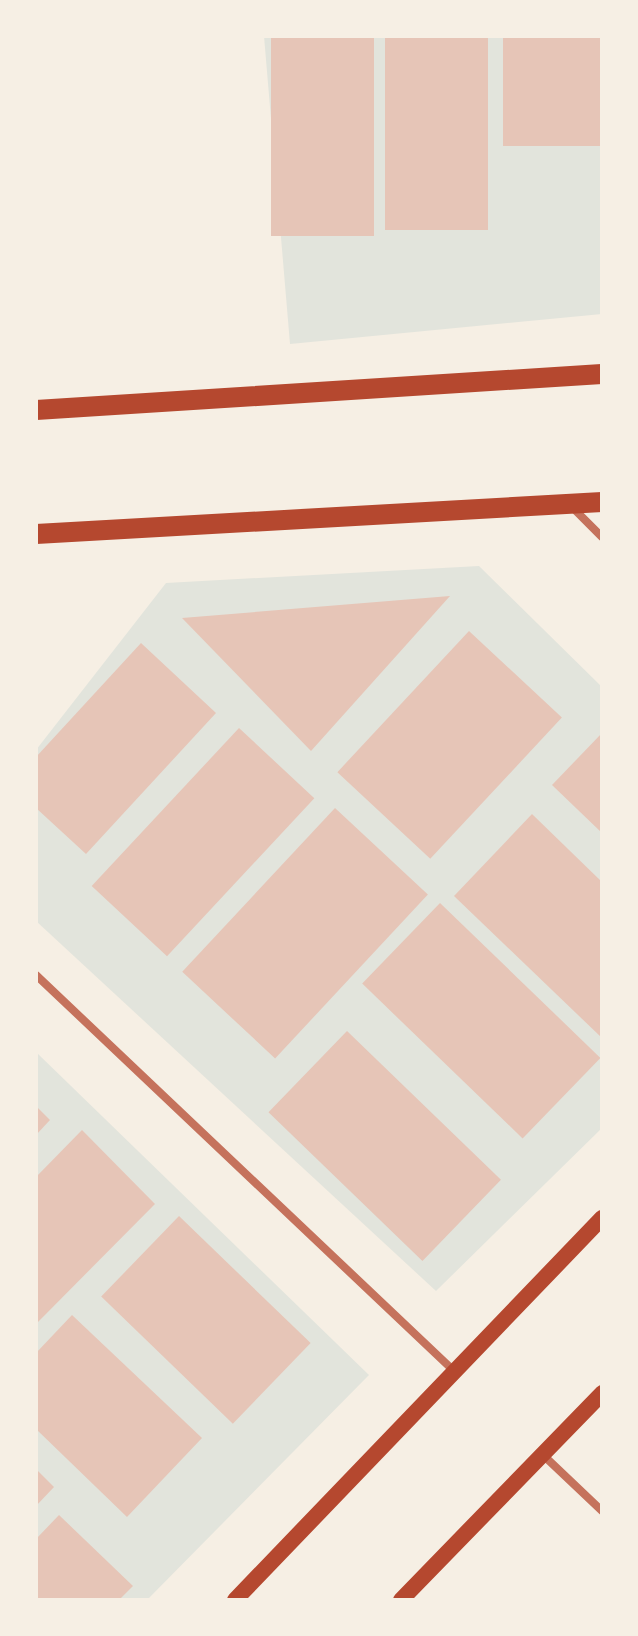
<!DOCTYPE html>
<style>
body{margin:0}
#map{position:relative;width:638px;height:1636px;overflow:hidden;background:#f6efe4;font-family:Cabin,sans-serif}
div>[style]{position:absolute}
.green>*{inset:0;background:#e2e4dc}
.building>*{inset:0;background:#e6c5b7;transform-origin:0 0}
.minor>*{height:8px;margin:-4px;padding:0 4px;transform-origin:4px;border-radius:4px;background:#c5725c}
.secondary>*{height:16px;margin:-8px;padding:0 8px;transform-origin:8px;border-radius:8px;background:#b5482f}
.primary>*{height:20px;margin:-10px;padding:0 10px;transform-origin:10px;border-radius:10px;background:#b5482f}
span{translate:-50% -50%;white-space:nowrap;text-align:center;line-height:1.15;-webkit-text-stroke:6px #f6efe4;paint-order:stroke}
.frame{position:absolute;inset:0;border:38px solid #f6efe4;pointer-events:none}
</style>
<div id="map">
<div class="green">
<div style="clip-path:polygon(264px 36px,602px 36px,602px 314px,290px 344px)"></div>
<div style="clip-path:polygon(479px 566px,602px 687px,602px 1128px,436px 1291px,36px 921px,36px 750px,166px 583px)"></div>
<div style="clip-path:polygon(36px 1052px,369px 1375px,147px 1600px,36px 1600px)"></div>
</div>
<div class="building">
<div style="left:271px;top:36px;width:103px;height:200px"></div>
<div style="left:385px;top:36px;width:103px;height:194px"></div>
<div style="left:503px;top:36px;width:99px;height:110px"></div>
<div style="clip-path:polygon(450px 596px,311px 751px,182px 618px)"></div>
<div style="left:469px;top:631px;width:127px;height:193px;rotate:43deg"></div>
<div style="clip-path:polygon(141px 643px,216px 713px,86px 854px,36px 808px,36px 757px)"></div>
<div style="left:239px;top:728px;width:103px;height:216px;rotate:43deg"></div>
<div style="clip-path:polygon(602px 733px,602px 833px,552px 785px)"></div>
<div style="left:335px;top:808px;width:127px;height:224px;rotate:43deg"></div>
<div style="clip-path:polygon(532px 814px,602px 882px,602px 1038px,454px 896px)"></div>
<div style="left:440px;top:903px;width:223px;height:112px;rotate:44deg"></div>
<div style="left:347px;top:1031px;width:214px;height:113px;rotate:44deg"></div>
<div style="clip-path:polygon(36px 1106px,50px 1120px,36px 1135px)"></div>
<div style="clip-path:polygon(82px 1130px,155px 1204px,36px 1324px,36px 1177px)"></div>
<div style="left:179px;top:1216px;width:183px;height:112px;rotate:44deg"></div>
<div style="clip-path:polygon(72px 1315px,202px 1438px,127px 1517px,36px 1429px,36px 1353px)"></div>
<div style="clip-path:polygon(36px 1469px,54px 1487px,36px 1506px)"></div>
<div style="clip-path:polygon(59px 1515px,133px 1586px,119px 1600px,36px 1600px,36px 1539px)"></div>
</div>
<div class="minor">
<div style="left:571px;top:506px;width:44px;rotate:45deg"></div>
<div style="left:36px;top:975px;width:576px;rotate:43.45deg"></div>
<div style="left:542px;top:1454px;width:83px;rotate:43.5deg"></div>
</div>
<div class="secondary">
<div style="left:235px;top:1600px;width:530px;rotate:-46.15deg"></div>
<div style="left:401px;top:1600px;width:289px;rotate:-45.8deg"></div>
</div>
<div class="primary">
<div style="left:36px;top:410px;width:567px;rotate:-3.64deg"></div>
<div style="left:36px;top:534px;width:567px;rotate:-3.24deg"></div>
</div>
<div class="frame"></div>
</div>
